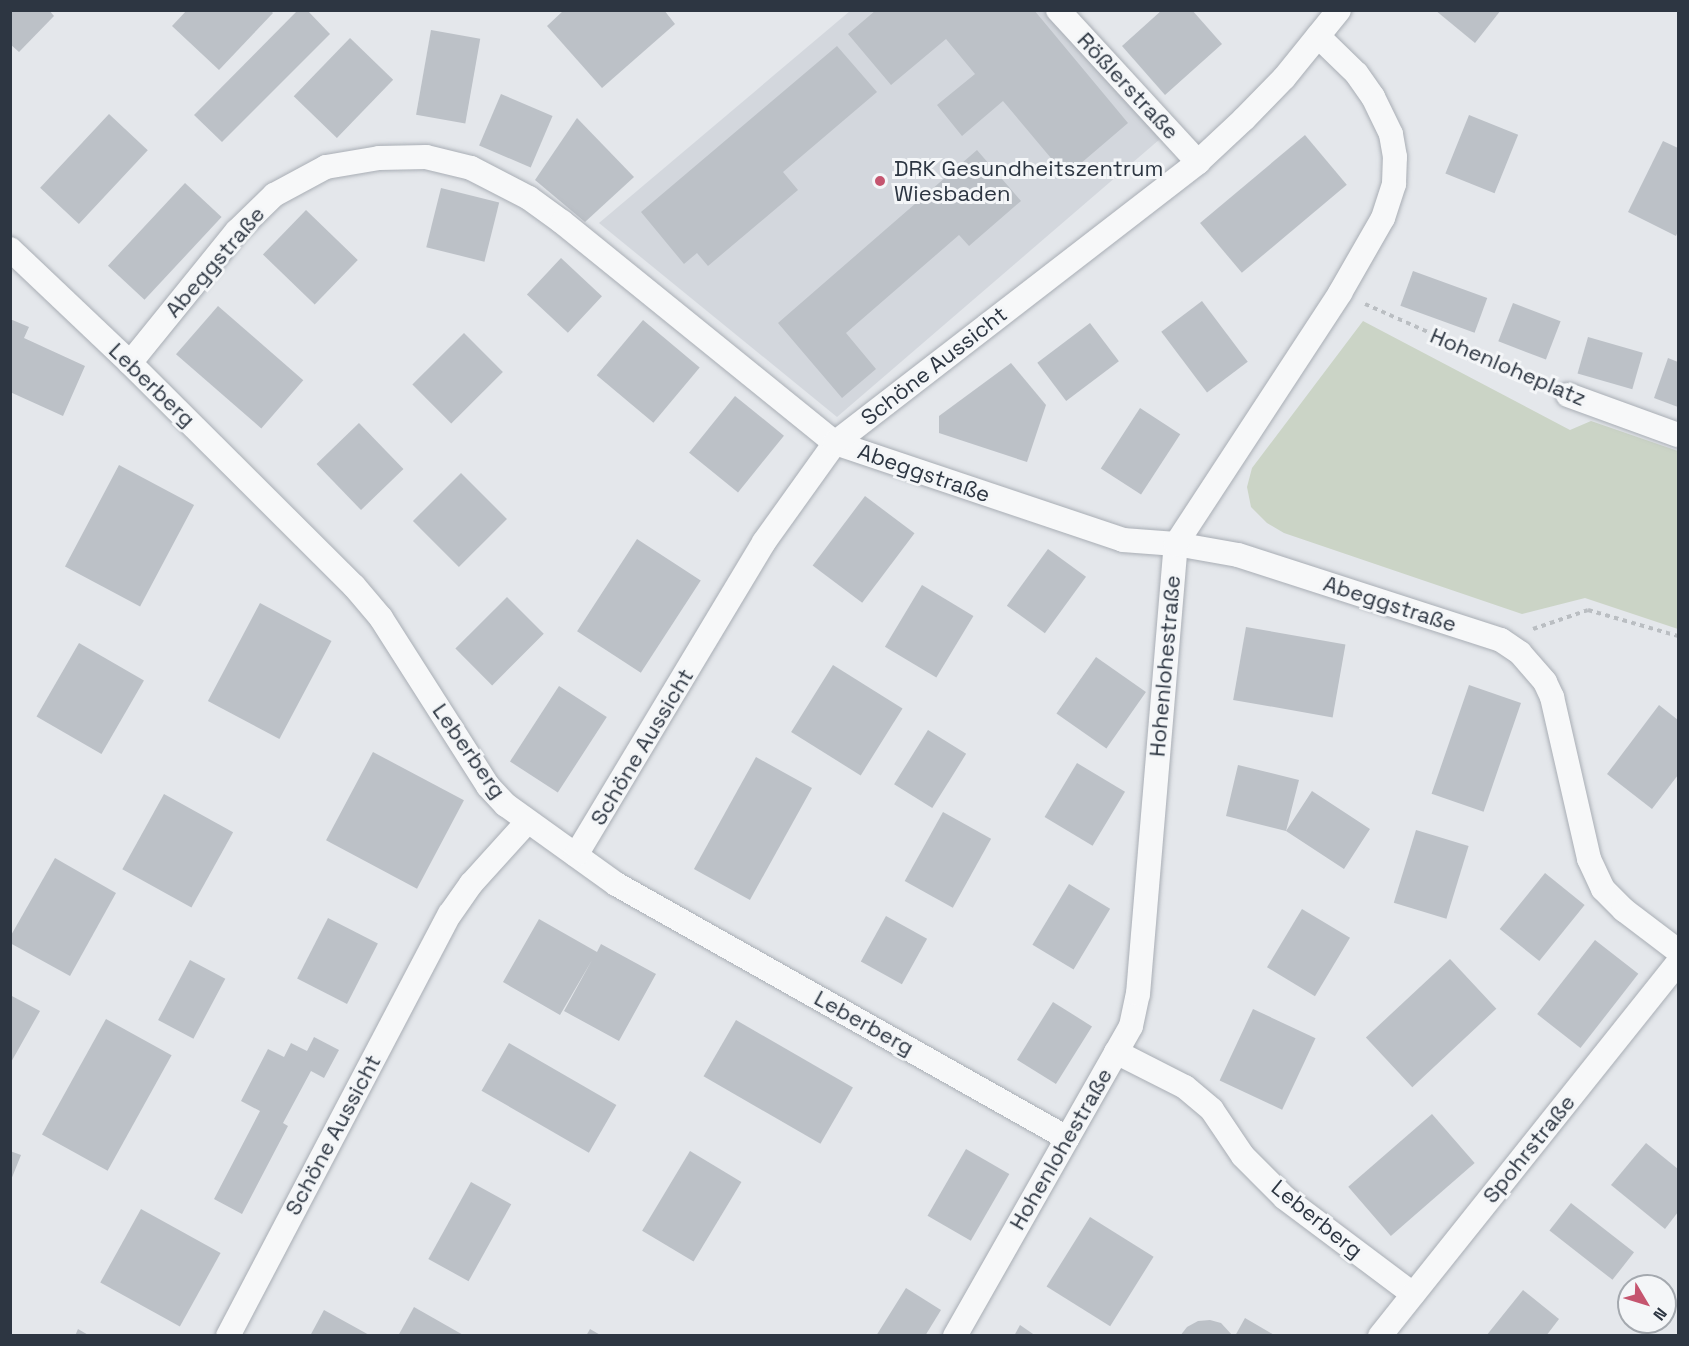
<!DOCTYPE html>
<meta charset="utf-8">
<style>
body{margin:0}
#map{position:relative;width:1689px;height:1346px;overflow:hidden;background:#e4e7eb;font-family:"Space Grotesk",sans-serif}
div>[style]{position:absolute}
.built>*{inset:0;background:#d3d7dd}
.green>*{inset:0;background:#cbd4c6}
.building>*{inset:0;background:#bcc1c7;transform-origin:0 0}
.path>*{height:4px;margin-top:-2px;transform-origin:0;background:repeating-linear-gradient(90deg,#babec2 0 4.5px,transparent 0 9px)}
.roads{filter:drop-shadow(0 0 2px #a9aeb5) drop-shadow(0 0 2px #a9aeb5)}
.street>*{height:24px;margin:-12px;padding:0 12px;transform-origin:12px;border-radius:12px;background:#f7f8f9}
.dots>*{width:16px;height:16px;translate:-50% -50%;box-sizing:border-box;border:3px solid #f4f6f8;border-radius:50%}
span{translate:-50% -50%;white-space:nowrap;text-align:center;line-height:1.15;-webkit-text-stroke:6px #f4f6f8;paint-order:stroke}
.street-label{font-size:22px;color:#2d3642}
.poi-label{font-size:22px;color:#2d3642}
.left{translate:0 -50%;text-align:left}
.frame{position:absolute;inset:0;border:12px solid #2d3642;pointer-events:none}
.north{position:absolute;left:1617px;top:1274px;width:60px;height:60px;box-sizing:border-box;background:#f4f6f8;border:2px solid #a4a9af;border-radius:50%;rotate:128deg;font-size:16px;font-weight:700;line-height:24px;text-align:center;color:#2d3642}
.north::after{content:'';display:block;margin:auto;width:21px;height:27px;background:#c5556f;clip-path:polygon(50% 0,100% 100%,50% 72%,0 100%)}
</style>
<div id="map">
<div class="built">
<div style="clip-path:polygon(850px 11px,1046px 11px,1160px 139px,837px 417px,599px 223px)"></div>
</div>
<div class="green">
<div style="clip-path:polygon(1363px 321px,1570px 430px,1591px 421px,1678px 451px,1678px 629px,1585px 598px,1522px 614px,1284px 533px,1267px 523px,1251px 507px,1247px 487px,1252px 468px)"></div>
</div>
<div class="building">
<div style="clip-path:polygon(10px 10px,49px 10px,54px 16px,19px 52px,10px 44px)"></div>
<div style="clip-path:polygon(187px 10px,270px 10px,273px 13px,219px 70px,172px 26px)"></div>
<div style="clip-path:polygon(298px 10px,307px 10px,330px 34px,222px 142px,194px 115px)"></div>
<div style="clip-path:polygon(564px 10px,664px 10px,675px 24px,602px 88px,547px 26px)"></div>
<div style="clip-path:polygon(876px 10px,1034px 10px,1128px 123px,1066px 176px,1003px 101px,962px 136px,937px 105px,975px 74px,946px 39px,891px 85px,848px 34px)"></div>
<div style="clip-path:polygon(1162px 10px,1192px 10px,1222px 44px,1165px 95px,1122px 46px)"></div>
<div style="clip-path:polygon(1435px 10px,1501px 10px,1475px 43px)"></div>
<div style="left:431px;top:30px;width:50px;height:86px;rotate:10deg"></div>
<div style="left:350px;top:38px;width:60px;height:81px;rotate:44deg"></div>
<div style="clip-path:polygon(837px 46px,877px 92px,783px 172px,798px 190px,708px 266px,697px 253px,684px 264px,641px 212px)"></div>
<div style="left:501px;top:94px;width:56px;height:56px;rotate:23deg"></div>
<div style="left:109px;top:114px;width:53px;height:101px;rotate:43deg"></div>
<div style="left:1469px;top:115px;width:53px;height:63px;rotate:22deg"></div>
<div style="clip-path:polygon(577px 118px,634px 177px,585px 222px,535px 180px)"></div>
<div style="left:1305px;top:135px;width:65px;height:137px;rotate:50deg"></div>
<div style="clip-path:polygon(1663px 141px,1678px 148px,1678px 231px,1676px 236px,1628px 212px)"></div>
<div style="clip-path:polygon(977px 150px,1021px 201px,969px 246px,959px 235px,846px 333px,876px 369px,842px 398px,778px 323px)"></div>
<div style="left:185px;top:183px;width:50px;height:113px;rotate:43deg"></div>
<div style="left:441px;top:188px;width:60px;height:61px;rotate:14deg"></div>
<div style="left:306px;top:210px;width:72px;height:62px;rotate:44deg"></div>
<div style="left:561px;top:258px;width:56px;height:50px;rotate:43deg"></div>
<div style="left:1413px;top:271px;width:79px;height:37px;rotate:20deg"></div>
<div style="left:1202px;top:301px;width:76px;height:51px;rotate:53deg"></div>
<div style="left:1513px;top:303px;width:51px;height:41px;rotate:21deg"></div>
<div style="left:218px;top:306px;width:113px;height:64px;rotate:41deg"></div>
<div style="clip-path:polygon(10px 319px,29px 327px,24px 338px,85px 366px,63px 416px,10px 392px)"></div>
<div style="left:643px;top:320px;width:74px;height:72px;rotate:40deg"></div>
<div style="left:1090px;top:323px;width:48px;height:66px;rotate:53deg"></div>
<div style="left:464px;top:333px;width:55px;height:73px;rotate:45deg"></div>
<div style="left:1588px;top:337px;width:57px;height:38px;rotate:16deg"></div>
<div style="clip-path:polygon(1668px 358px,1678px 362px,1678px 407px,1654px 398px)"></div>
<div style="clip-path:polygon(1011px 363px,1046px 405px,1027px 462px,939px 433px,939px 416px)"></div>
<div style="left:735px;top:396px;width:63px;height:73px;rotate:39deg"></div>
<div style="left:1140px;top:408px;width:48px;height:72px;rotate:33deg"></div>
<div style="left:359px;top:423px;width:64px;height:59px;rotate:46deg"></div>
<div style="left:119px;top:465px;width:85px;height:115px;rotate:28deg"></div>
<div style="left:461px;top:473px;width:65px;height:68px;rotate:45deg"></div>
<div style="left:865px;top:496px;width:62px;height:87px;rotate:37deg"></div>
<div style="left:637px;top:539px;width:76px;height:110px;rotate:33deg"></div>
<div style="left:1048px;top:549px;width:47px;height:70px;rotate:36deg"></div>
<div style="left:922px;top:585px;width:60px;height:72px;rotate:31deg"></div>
<div style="left:507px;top:597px;width:52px;height:73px;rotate:45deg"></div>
<div style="left:260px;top:603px;width:81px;height:111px;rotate:28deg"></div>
<div style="left:1246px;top:627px;width:101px;height:74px;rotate:10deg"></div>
<div style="left:79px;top:643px;width:75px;height:85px;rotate:30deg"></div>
<div style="left:1096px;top:657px;width:61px;height:69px;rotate:35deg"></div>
<div style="left:833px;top:665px;width:82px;height:79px;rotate:32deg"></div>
<div style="left:1469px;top:685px;width:55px;height:115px;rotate:19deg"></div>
<div style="left:559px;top:686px;width:57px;height:90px;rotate:33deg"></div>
<div style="clip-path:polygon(1659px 705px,1678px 720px,1678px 775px,1652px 809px,1607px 774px)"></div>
<div style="left:928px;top:730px;width:45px;height:64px;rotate:32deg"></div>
<div style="left:373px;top:752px;width:103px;height:100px;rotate:28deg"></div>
<div style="left:756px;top:757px;width:64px;height:128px;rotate:29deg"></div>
<div style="left:1077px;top:763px;width:56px;height:63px;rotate:31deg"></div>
<div style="clip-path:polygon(1238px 765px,1299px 780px,1286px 831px,1312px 791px,1370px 829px,1344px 869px,1286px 831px,1226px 816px)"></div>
<div style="left:164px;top:794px;width:79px;height:86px;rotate:29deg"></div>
<div style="left:943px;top:812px;width:55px;height:79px;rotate:29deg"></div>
<div style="left:1416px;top:830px;width:55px;height:76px;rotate:17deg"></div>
<div style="clip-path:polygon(55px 858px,116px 893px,70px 976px,10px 943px,10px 937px)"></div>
<div style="left:1545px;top:873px;width:51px;height:72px;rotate:39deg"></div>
<div style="left:1069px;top:884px;width:48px;height:71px;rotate:31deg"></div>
<div style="left:1302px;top:909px;width:56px;height:68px;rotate:31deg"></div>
<div style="left:886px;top:916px;width:47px;height:52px;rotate:29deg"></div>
<div style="left:328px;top:918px;width:56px;height:68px;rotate:27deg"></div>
<div style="clip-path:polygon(539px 919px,597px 952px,601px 944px,656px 974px,619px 1041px,564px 1011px,592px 960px,560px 1015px,503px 982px)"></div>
<div style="left:1595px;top:940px;width:55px;height:94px;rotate:38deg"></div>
<div style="left:1450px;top:959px;width:68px;height:115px;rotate:47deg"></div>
<div style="left:190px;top:960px;width:40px;height:68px;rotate:28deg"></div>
<div style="clip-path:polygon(10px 995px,40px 1011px,10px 1064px)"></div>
<div style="left:1053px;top:1002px;width:46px;height:68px;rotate:32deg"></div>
<div style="left:1253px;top:1009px;width:69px;height:79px;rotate:25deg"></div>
<div style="left:106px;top:1019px;width:75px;height:132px;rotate:29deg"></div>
<div style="left:736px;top:1020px;width:135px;height:65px;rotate:30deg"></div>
<div style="clip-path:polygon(314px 1037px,339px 1050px,324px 1078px,311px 1071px,283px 1123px,288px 1126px,242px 1214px,214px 1199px,260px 1111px,241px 1101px,268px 1049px,284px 1057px,291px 1043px,307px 1051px)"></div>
<div style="left:509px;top:1043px;width:124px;height:55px;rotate:30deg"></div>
<div style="left:1432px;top:1114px;width:65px;height:111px;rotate:49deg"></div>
<div style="clip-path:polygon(1646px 1143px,1678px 1169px,1678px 1212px,1665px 1229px,1611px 1185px)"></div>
<div style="left:966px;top:1149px;width:50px;height:77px;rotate:30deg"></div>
<div style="clip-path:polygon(10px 1151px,21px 1155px,11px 1180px,10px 1180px)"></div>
<div style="left:690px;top:1151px;width:60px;height:93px;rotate:31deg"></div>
<div style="left:471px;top:1182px;width:46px;height:88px;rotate:29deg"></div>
<div style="left:1571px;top:1203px;width:80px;height:35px;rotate:38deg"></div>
<div style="left:141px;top:1209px;width:91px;height:84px;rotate:29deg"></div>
<div style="left:1090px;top:1217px;width:75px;height:82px;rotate:32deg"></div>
<div style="clip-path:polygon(906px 1288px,941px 1310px,925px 1336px,876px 1336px)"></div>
<div style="clip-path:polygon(1523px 1290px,1559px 1319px,1546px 1336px,1486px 1336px)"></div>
<div style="clip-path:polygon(414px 1307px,465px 1336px,398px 1336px)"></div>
<div style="clip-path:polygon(324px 1310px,371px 1336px,310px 1336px)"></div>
<div style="clip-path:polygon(1245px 1318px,1276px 1336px,1235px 1336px)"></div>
<div style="clip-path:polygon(1210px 1320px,1221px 1323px,1233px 1336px,1180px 1336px,1187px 1327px,1198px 1321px)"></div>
<div style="clip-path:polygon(1020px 1325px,1036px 1336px,1014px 1336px)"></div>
<div style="clip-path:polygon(78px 1329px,90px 1336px,75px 1336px)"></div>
<div style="clip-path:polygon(590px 1329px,602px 1336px,586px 1336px)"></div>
</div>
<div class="path">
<div style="left:1365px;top:304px;width:197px;rotate:24deg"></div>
<div style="left:1533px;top:629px;width:58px;rotate:-19.1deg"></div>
<div style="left:1588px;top:610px;width:94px;rotate:16.1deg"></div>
</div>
<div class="roads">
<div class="street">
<div style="left:1058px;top:10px;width:207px;rotate:47.4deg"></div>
<div style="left:10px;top:249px;width:166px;rotate:43.5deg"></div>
<div style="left:130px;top:363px;width:316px;rotate:44.9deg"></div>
<div style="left:354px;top:586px;width:42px;rotate:49.8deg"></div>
<div style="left:381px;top:618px;width:199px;rotate:57.5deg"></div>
<div style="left:488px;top:786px;width:26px;rotate:47deg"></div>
<div style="left:506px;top:805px;width:135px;rotate:35.7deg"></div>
<div style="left:616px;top:884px;width:518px;rotate:29.39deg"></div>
<div style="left:130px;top:363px;width:170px;rotate:-51deg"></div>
<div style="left:237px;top:231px;width:52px;rotate:-44.2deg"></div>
<div style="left:274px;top:195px;width:59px;rotate:-28.3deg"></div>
<div style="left:326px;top:167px;width:54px;rotate:-9.6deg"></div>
<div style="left:379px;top:158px;width:47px;rotate:-1.2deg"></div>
<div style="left:426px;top:157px;width:46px;rotate:13.7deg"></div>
<div style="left:471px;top:168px;width:65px;rotate:27.3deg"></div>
<div style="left:529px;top:198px;width:41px;rotate:36deg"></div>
<div style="left:562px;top:222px;width:351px;rotate:39deg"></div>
<div style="left:835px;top:443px;width:304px;rotate:18.6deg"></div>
<div style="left:1123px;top:540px;width:53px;rotate:4.3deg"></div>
<div style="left:1176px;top:544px;width:63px;rotate:10.1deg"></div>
<div style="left:1238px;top:555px;width:276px;rotate:17.9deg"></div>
<div style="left:1501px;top:640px;width:23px;rotate:34deg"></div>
<div style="left:1520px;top:653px;width:38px;rotate:49deg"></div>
<div style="left:1545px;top:682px;width:17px;rotate:65deg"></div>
<div style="left:1552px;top:697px;width:166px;rotate:77.1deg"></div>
<div style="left:1589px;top:859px;width:33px;rotate:65deg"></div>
<div style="left:1603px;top:889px;width:30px;rotate:45deg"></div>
<div style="left:1624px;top:910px;width:68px;rotate:37.2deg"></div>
<div style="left:1568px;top:395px;width:117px;rotate:20deg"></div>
<div style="left:576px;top:855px;width:365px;rotate:-59deg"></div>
<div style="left:764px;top:542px;width:122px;rotate:-54.4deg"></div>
<div style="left:835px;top:443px;width:459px;rotate:-37.7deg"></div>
<div style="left:1198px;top:162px;width:63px;rotate:-43.1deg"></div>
<div style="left:1244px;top:119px;width:57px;rotate:-45.7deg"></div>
<div style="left:1284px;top:78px;width:87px;rotate:-51deg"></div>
<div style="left:1116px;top:1052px;width:77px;rotate:26.9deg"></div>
<div style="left:1185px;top:1087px;width:35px;rotate:40deg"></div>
<div style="left:1212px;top:1110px;width:55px;rotate:56deg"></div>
<div style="left:1243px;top:1156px;width:59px;rotate:45deg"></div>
<div style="left:1285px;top:1198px;width:160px;rotate:36.9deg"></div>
<div style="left:228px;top:1336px;width:477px;rotate:-62.3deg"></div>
<div style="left:450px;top:914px;width:37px;rotate:-55deg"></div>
<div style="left:471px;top:884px;width:84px;rotate:-47.9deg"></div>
<div style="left:955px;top:1336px;width:356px;rotate:-60.4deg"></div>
<div style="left:1131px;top:1026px;width:33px;rotate:-78deg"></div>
<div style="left:1138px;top:994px;width:452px;rotate:-85.2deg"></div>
<div style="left:1176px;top:544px;width:300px;rotate:-56.8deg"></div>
<div style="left:1340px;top:293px;width:86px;rotate:-60.2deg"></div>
<div style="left:1383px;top:218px;width:36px;rotate:-72deg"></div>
<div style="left:1394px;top:184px;width:27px;rotate:-88deg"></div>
<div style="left:1395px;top:157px;width:23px;rotate:-100deg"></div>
<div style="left:1391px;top:134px;width:41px;rotate:-115.9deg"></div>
<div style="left:1373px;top:97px;width:29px;rotate:-125deg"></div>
<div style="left:1356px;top:73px;width:53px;rotate:-135.8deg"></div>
<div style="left:1380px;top:1336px;width:477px;rotate:-51.4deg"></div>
</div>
</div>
<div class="dots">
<div style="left:880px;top:181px;background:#c5556f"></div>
</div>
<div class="street-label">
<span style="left:1128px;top:86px;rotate:47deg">Rößlerstraße</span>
<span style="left:215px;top:262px;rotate:-49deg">Abeggstraße</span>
<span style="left:934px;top:366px;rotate:-38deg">Schöne Aussicht</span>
<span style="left:1508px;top:367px;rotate:23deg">Hohenloheplatz</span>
<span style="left:152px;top:385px;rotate:44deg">Leberberg</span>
<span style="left:924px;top:473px;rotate:19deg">Abeggstraße</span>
<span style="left:1390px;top:604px;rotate:18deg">Abeggstraße</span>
<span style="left:1165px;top:666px;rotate:-85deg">Hohenlohestraße</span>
<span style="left:642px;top:747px;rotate:-59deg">Schöne Aussicht</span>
<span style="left:469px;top:751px;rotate:55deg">Leberberg</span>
<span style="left:864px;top:1023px;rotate:29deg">Leberberg</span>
<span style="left:333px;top:1135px;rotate:-62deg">Schöne Aussicht</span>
<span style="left:1061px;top:1149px;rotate:-60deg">Hohenlohestraße</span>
<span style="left:1529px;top:1149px;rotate:-51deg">Spohrstraße</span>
<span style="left:1317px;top:1219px;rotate:39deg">Leberberg</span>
</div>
<div class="poi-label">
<span class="left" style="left:894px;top:181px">DRK Gesundheitszentrum<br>Wiesbaden</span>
</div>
<div class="frame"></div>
<div class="north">N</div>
</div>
